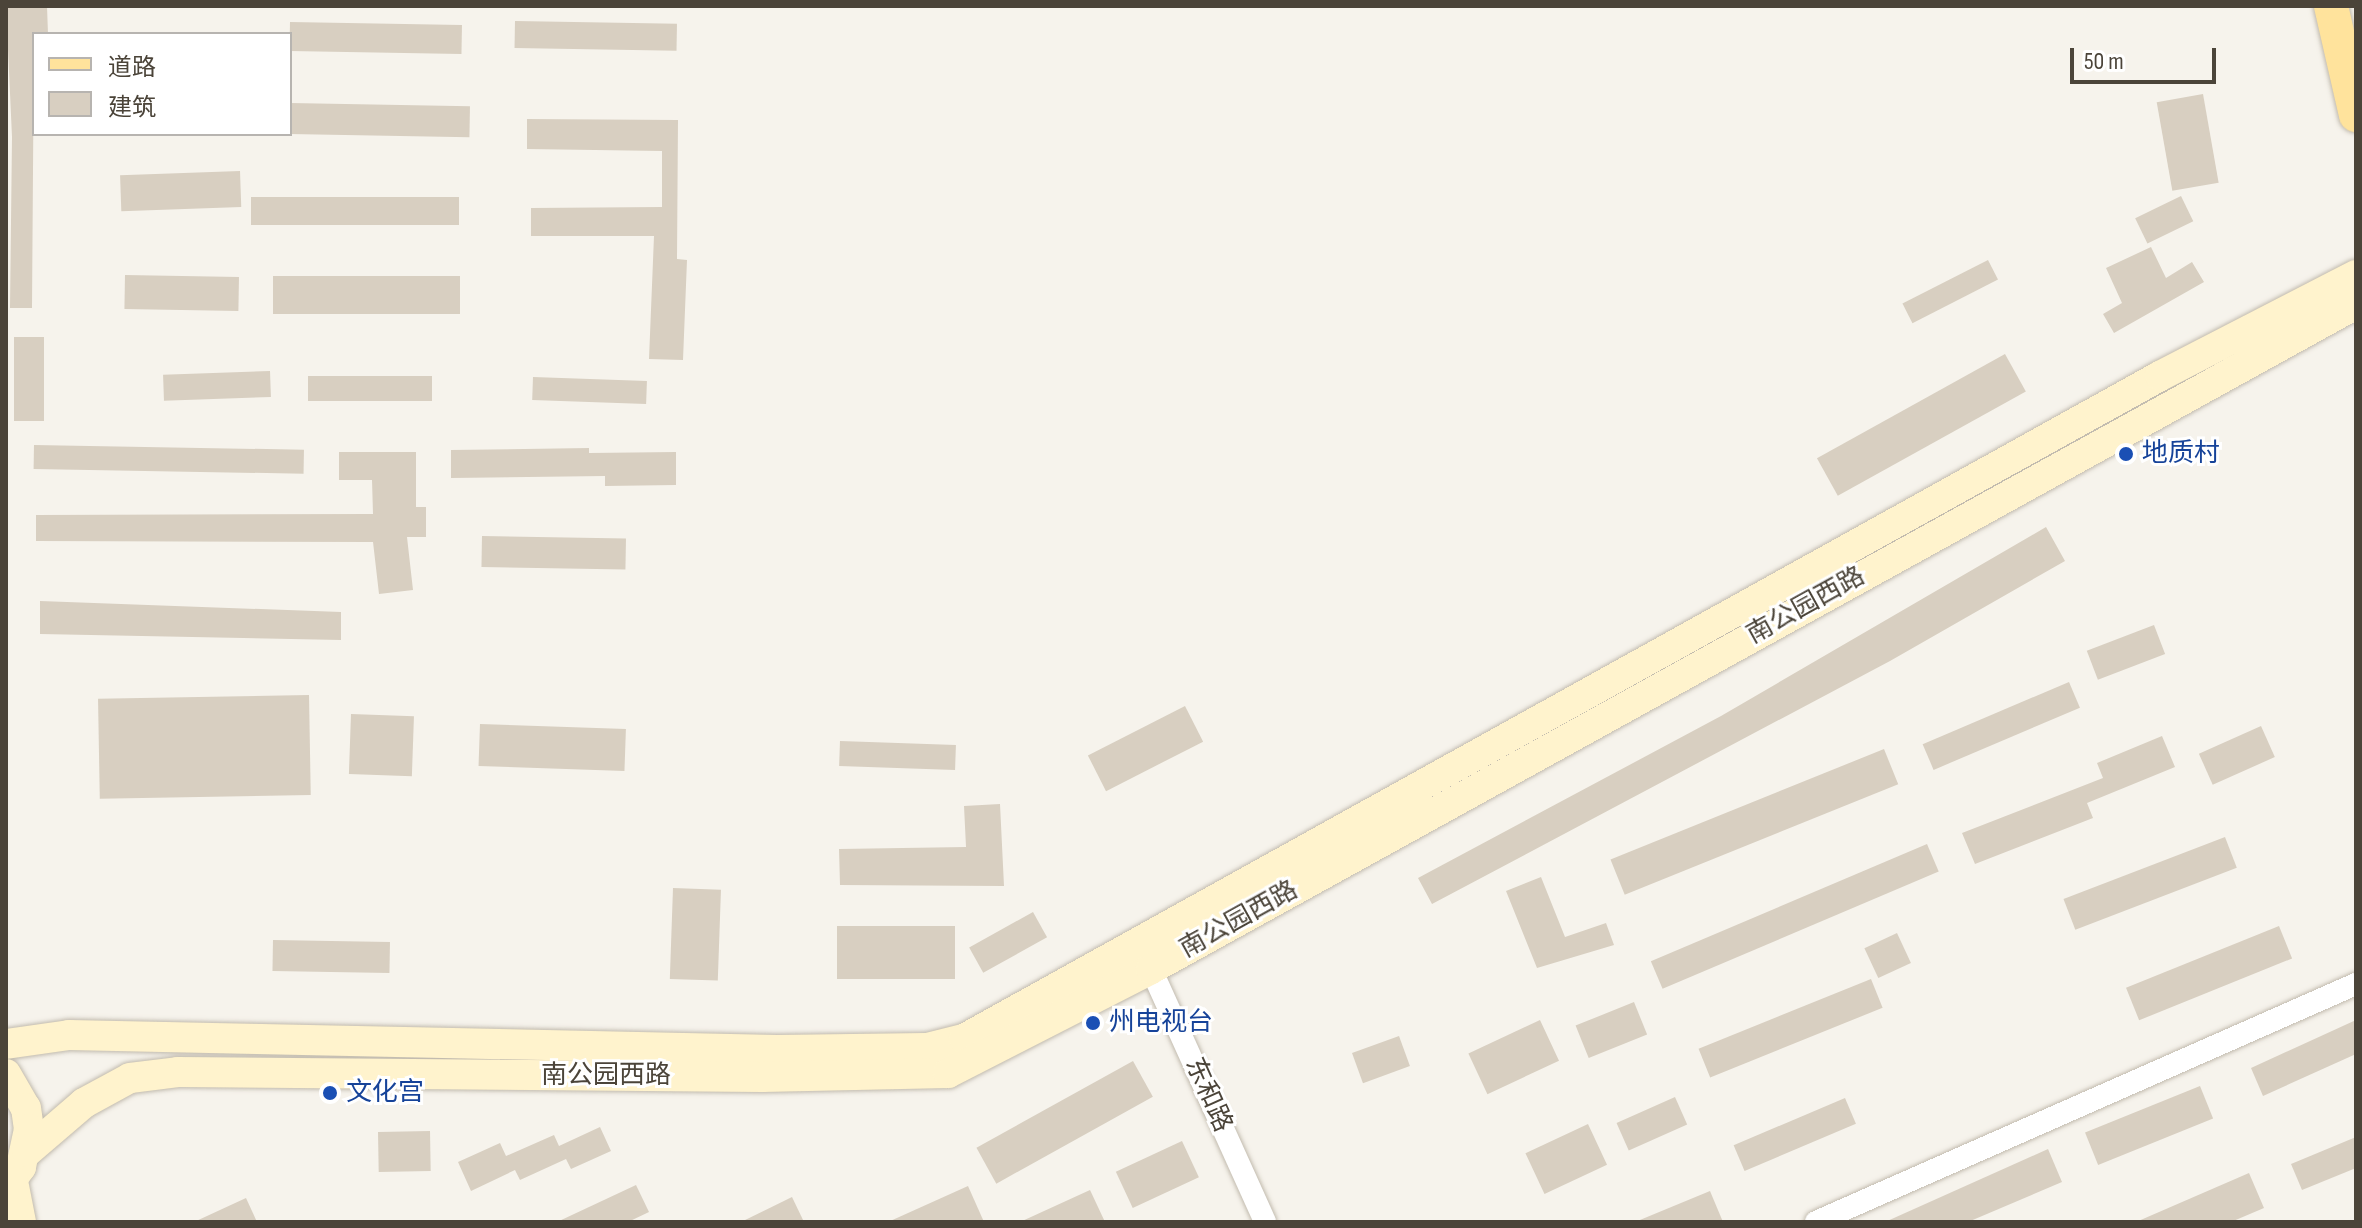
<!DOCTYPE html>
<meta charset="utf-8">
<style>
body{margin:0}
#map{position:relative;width:2362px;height:1228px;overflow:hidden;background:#f6f3ec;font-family:"Sofia Sans Condensed","Noto Sans SC",sans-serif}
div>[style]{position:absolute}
.building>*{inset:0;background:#d8cfc1;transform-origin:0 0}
.roads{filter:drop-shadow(0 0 2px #c2bbae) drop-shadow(0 0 2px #c2bbae)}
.minor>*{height:22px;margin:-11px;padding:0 11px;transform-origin:11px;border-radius:11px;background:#fff}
.secondary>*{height:30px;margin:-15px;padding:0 15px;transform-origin:15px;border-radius:15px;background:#fff3cd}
.primary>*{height:34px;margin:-17px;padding:0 17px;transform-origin:17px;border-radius:17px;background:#ffe39c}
.dots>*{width:22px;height:22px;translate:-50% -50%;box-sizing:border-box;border:4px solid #fff;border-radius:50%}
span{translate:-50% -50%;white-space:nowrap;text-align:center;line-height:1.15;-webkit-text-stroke:6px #fff;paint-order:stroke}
.transit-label{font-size:26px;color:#164399}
.left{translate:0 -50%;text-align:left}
.street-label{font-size:26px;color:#4b4439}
.frame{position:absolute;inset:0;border:8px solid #4b4439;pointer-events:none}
.legend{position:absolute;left:32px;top:32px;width:260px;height:104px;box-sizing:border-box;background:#fff;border:2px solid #b7b4b0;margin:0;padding:10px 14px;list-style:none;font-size:24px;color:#4b4439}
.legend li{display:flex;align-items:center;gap:16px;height:40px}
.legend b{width:40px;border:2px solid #b7b4b0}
.scale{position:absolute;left:2070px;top:48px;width:146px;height:36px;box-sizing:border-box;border:4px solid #4b4439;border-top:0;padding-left:10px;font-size:24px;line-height:28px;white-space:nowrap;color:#4b4439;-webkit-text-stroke:6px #fff;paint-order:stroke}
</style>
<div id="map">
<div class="building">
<div style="clip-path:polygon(6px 6px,47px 6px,48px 34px,34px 34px,32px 308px,10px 308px,12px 137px)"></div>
<div style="left:515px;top:21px;width:162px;height:27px;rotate:1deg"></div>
<div style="left:290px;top:22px;width:172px;height:29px;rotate:1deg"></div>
<div style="left:2203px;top:94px;width:90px;height:47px;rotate:80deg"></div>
<div style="left:290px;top:103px;width:180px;height:31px;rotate:1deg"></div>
<div style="clip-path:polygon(527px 119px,678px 120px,677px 259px,687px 260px,683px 360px,649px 359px,654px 236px,531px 236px,531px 208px,662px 207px,662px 151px,527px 149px)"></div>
<div style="left:240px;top:171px;width:36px;height:120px;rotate:88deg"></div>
<div style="left:2181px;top:196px;width:28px;height:51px;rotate:64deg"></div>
<div style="left:459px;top:197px;width:28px;height:208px;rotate:90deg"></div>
<div style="clip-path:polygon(2151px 247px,2166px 278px,2192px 262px,2204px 282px,2114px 333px,2103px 314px,2122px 303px,2106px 268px)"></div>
<div style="left:1988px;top:260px;width:22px;height:96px;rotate:63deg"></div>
<div style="left:125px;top:275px;width:114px;height:34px;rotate:1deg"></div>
<div style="left:460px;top:276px;width:38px;height:187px;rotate:90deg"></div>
<div style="left:14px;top:337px;width:30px;height:84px"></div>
<div style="left:2005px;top:354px;width:43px;height:215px;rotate:61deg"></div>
<div style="left:270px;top:371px;width:26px;height:107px;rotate:88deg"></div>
<div style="left:308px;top:376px;width:124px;height:25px"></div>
<div style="left:533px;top:377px;width:114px;height:23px;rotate:2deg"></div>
<div style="left:34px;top:445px;width:270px;height:24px;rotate:1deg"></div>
<div style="clip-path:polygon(589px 448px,589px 453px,676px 452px,676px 485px,605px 486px,605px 476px,451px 478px,451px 450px)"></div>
<div style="clip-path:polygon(339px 452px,416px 452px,416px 507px,426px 507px,426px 537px,407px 537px,413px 590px,379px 594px,373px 542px,36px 541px,36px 515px,373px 514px,372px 480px,339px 480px)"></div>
<div style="clip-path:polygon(2046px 527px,2065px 561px,1890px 661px,1432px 904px,1418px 878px,1721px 716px)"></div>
<div style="left:482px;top:536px;width:144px;height:31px;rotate:1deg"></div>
<div style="clip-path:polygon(40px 601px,341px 612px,341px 640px,40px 634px)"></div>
<div style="left:2154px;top:625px;width:31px;height:72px;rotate:69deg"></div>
<div style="left:2069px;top:682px;width:28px;height:159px;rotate:67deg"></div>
<div style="left:309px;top:695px;width:100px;height:211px;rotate:89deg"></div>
<div style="left:1185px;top:706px;width:40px;height:109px;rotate:63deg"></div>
<div style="left:351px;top:714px;width:63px;height:60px;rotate:2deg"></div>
<div style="left:480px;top:724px;width:146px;height:42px;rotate:2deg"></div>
<div style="left:2261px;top:726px;width:34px;height:68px;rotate:66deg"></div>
<div style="clip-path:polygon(2162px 736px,2175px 767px,2087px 803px,2093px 818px,1975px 864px,1962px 833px,2103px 778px,2097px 763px)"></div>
<div style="left:840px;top:741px;width:116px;height:25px;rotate:2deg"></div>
<div style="left:1884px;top:749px;width:38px;height:295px;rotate:68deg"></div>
<div style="clip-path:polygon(1000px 804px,1004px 886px,840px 885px,839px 849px,966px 847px,964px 806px)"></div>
<div style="left:2225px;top:837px;width:33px;height:173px;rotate:69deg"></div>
<div style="left:1927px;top:844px;width:30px;height:300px;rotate:67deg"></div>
<div style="clip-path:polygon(1541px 877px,1565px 937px,1606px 923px,1614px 945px,1537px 968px,1506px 891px)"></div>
<div style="left:673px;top:888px;width:48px;height:91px;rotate:2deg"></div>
<div style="left:1033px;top:912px;width:29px;height:73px;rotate:61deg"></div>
<div style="left:837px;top:926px;width:118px;height:53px"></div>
<div style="left:2279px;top:926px;width:35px;height:165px;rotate:68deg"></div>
<div style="left:1897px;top:933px;width:33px;height:36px;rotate:65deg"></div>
<div style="left:273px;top:940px;width:117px;height:31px;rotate:1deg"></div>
<div style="left:1871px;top:979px;width:31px;height:186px;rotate:68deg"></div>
<div style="left:1634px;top:1002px;width:35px;height:63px;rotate:68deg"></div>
<div style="left:1540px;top:1020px;width:45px;height:79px;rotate:65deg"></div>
<div style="clip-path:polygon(2356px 1020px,2356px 1054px,2263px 1096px,2251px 1068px)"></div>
<div style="left:1399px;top:1036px;width:32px;height:50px;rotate:70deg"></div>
<div style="left:1133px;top:1061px;width:41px;height:179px;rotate:61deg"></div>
<div style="left:2200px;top:1086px;width:35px;height:124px;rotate:68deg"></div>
<div style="left:1675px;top:1097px;width:30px;height:64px;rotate:66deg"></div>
<div style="left:1845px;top:1098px;width:28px;height:121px;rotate:67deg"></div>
<div style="left:1588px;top:1124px;width:45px;height:69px;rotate:65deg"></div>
<div style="clip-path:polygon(600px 1127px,611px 1151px,571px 1169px,566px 1159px,520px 1180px,515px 1170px,471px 1191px,458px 1162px,500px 1143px,506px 1156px,554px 1135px,559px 1146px)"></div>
<div style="left:430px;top:1131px;width:40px;height:52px;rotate:89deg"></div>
<div style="clip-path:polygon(2356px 1137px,2356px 1168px,2302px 1190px,2291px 1164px)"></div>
<div style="left:1182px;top:1141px;width:40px;height:73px;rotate:65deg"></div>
<div style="clip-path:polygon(2048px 1149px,2062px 1182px,1968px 1222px,1885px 1222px)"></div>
<div style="clip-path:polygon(2249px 1173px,2264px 1208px,2231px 1222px,2136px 1222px)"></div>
<div style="clip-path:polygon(636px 1185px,649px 1212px,628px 1222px,557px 1222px)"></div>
<div style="clip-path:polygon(968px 1186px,984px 1222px,888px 1222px)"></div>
<div style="clip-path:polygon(1090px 1190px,1105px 1222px,1020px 1222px)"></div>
<div style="clip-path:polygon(1710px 1191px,1723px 1222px,1635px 1222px)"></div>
<div style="clip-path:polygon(792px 1197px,804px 1222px,741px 1222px)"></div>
<div style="clip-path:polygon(246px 1198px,257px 1222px,194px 1222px)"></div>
</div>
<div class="roads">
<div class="minor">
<div style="left:1151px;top:969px;width:277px;rotate:65.7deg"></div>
<div style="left:1816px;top:1222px;width:590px;rotate:-23.79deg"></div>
</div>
<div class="secondary">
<div style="left:6px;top:1044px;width:64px;rotate:-8.1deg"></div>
<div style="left:69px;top:1035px;width:708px;rotate:1.21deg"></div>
<div style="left:777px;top:1050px;width:150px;rotate:-0.8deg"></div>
<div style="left:927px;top:1048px;width:38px;rotate:-14deg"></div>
<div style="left:964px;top:1039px;width:1367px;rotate:-29deg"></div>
<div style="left:2160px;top:376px;width:220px;rotate:-27.3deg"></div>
<div style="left:6px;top:1074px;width:39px;rotate:60deg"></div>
<div style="left:26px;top:1108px;width:21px;rotate:82deg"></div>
<div style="left:29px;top:1129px;width:39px;rotate:102deg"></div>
<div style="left:21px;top:1167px;width:26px;rotate:126deg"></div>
<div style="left:27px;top:1152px;width:75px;rotate:-40.7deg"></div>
<div style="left:84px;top:1103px;width:52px;rotate:-28.5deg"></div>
<div style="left:130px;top:1078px;width:48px;rotate:-7.1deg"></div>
<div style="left:178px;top:1072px;width:584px;rotate:0.49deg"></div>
<div style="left:762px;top:1077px;width:186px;rotate:-1.2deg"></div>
<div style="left:948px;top:1073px;width:228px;rotate:-27.1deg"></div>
<div style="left:1151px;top:969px;width:1376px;rotate:-28.89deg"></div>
<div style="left:13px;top:1181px;width:42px;rotate:79deg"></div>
</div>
<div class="primary">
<div style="left:2331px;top:6px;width:112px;rotate:77.1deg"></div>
</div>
</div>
<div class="dots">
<div style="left:2126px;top:454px;background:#1a4fb4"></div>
<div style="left:1093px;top:1023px;background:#1a4fb4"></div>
<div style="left:330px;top:1093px;background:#1a4fb4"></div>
</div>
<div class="transit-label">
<span class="left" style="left:2142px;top:454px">地质村</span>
<span class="left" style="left:1109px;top:1023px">州电视台</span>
<span class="left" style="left:346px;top:1093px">文化宫</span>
</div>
<div class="street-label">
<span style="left:1806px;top:606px;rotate:-29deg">南公园西路</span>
<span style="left:1239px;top:920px;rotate:-29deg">南公园西路</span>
<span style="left:606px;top:1076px">南公园西路</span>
<span style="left:1208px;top:1095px;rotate:66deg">东和路</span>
</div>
<div class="frame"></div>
<ul class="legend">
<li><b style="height:10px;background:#ffe39c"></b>道路</li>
<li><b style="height:22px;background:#d8cfc1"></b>建筑</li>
</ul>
<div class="scale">50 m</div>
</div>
